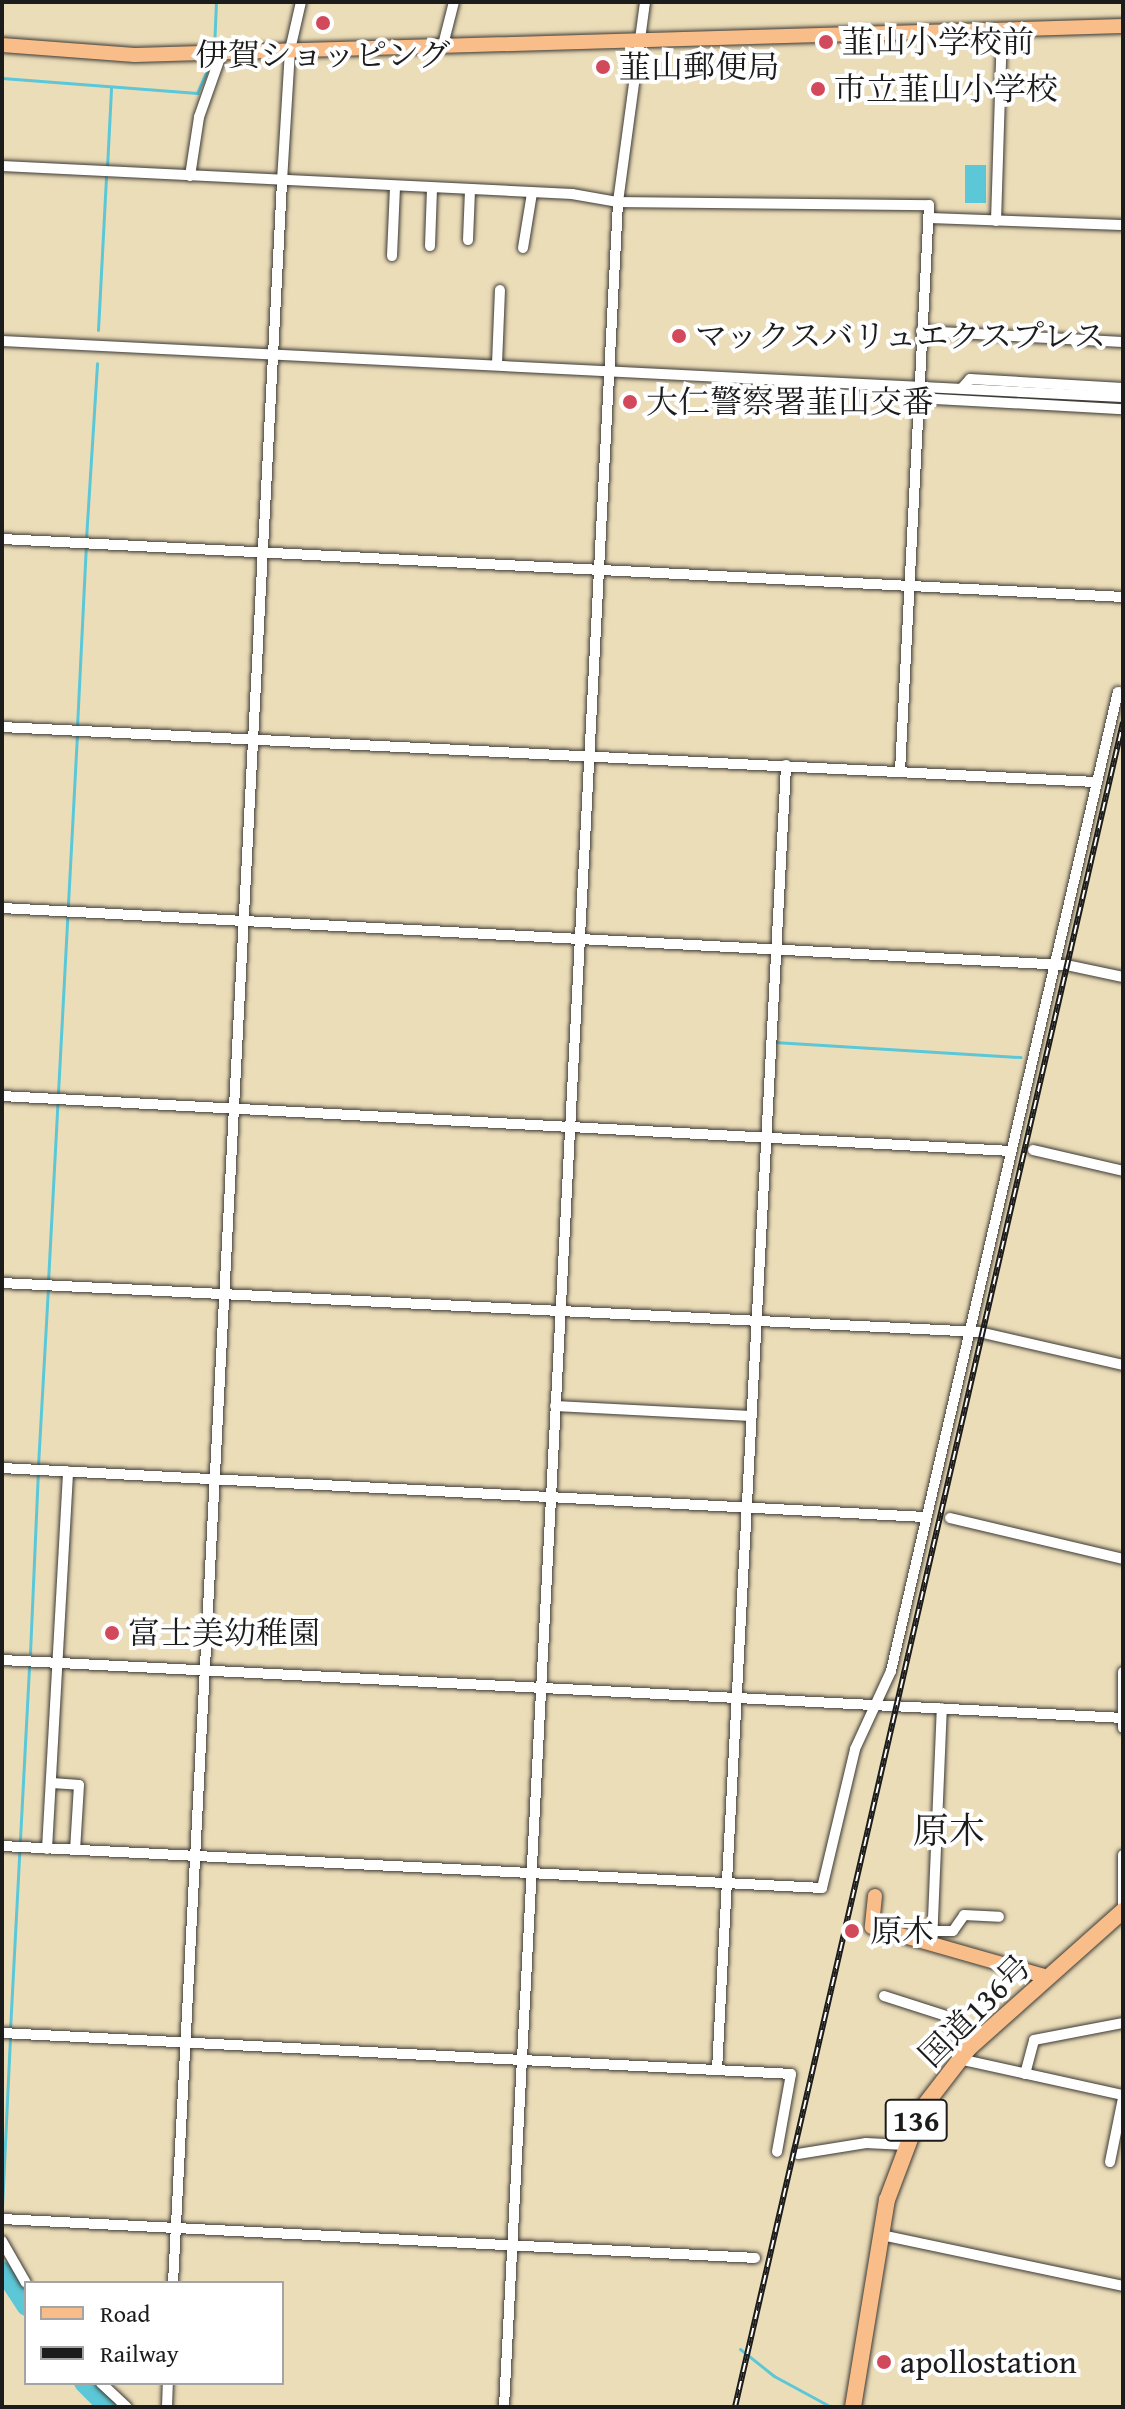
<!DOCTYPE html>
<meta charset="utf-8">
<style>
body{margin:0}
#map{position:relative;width:1125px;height:2409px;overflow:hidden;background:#ecddb9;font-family:"Gentium Book Plus","Noto Serif JP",serif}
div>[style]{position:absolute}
.water>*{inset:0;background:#5cc7d6;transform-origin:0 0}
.stream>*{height:3px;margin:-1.5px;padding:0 1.5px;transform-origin:1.5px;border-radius:1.5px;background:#5cc7d6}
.river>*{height:18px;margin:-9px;padding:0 9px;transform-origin:9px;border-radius:9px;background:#5cc7d6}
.roads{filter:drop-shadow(0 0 2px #3b3934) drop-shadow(0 0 2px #3b3934)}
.minor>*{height:10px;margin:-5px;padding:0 5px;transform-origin:5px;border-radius:5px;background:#fff}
.major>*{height:14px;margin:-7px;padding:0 7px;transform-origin:7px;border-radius:7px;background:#f8bd89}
.highway>*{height:16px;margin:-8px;padding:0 8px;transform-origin:8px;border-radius:8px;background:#f8bd89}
.rail>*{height:6px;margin-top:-3px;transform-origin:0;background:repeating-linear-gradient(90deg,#fff 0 9px,#1c1c1c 0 18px);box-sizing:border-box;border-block:2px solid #1c1c1c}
.dots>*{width:22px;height:22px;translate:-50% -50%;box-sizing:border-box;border:4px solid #fff;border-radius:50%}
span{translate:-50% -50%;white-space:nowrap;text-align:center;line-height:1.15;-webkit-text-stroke:8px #fff;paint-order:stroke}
.shield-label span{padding:2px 6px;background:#fff;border:2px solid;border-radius:6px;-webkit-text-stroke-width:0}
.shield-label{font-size:30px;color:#1c1c1c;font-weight:700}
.poi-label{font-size:32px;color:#1c1c1c}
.left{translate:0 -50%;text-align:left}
.street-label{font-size:32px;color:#1c1c1c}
.quarter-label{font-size:36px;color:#1c1c1c}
.frame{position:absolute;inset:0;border:4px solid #1c1c1c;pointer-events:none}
.legend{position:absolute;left:24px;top:2281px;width:260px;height:104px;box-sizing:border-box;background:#fff;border:2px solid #a4a4a4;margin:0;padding:10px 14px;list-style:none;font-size:24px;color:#1c1c1c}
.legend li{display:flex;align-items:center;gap:16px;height:40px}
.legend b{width:40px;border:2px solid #a4a4a4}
</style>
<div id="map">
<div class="water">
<div style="left:965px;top:165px;width:21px;height:38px"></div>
</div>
<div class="stream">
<div style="left:214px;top:49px;width:47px;rotate:-87.6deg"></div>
<div style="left:2px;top:78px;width:196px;rotate:4.4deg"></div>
<div style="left:197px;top:93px;width:39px;rotate:-66deg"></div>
<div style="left:107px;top:168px;width:80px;rotate:-87.1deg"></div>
<div style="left:98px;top:330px;width:154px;rotate:-87deg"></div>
<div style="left:86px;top:539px;width:176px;rotate:-86.4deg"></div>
<div style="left:77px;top:727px;width:181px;rotate:-87.2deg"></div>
<div style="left:774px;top:1042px;width:247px;rotate:3.5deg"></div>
<div style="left:48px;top:1282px;width:549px;rotate:-86.97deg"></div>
<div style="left:38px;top:1466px;width:177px;rotate:-86.8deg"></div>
<div style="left:30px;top:1653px;width:180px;rotate:-87.5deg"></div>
<div style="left:10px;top:2030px;width:364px;rotate:-87deg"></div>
<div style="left:2px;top:2207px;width:170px;rotate:-87.3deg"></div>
<div style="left:740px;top:2349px;width:43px;rotate:38.5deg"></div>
<div style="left:774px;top:2376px;width:65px;rotate:28.5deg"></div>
</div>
<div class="river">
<div style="left:2px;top:2270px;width:44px;rotate:57deg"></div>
<div style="left:83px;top:2383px;width:34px;rotate:45deg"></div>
</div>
<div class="roads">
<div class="minor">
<div style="left:443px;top:45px;width:44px;rotate:-75.7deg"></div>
<div style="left:2px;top:166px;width:571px;rotate:2.81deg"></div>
<div style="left:572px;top:194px;width:47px;rotate:9.9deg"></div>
<div style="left:618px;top:202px;width:311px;rotate:0.6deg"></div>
<div style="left:929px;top:205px;width:568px;rotate:92.93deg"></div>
<div style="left:190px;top:176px;width:60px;rotate:-81.3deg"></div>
<div style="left:199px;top:117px;width:69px;rotate:-70.5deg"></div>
<div style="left:928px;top:218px;width:195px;rotate:2.1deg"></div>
<div style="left:996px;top:221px;width:192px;rotate:-88.2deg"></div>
<div style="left:468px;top:240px;width:50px;rotate:-87.7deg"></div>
<div style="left:430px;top:246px;width:58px;rotate:-88deg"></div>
<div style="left:523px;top:248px;width:56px;rotate:-80.7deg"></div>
<div style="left:392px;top:256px;width:70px;rotate:-87.5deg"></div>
<div style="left:921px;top:331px;width:202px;rotate:3.1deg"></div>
<div style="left:2px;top:341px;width:1122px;rotate:2.86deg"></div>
<div style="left:497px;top:364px;width:74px;rotate:-87.7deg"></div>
<div style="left:962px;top:388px;width:12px;rotate:-48deg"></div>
<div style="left:970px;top:379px;width:153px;rotate:3.4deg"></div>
<div style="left:917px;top:398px;width:206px;rotate:3.1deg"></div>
<div style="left:2px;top:539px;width:1122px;rotate:2.96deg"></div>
<div style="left:2px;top:727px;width:1096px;rotate:2.88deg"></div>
<div style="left:2px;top:908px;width:1066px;rotate:3.07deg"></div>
<div style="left:1066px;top:965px;width:58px;rotate:11.9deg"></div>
<div style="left:2px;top:1096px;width:1010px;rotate:3.12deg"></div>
<div style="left:1033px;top:1150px;width:92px;rotate:13.1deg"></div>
<div style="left:2px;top:1283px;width:978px;rotate:2.87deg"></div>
<div style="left:979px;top:1332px;width:148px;rotate:12.9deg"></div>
<div style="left:555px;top:1406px;width:196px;rotate:2.9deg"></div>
<div style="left:2px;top:1468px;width:925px;rotate:3.04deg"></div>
<div style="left:950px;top:1518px;width:178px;rotate:13.3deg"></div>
<div style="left:2px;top:1660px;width:1122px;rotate:2.96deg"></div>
<div style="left:1123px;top:1672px;width:56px;rotate:90deg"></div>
<div style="left:52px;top:1783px;width:27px;rotate:4deg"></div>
<div style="left:79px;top:1785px;width:65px;rotate:93.5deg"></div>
<div style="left:2px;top:1846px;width:821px;rotate:2.93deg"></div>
<div style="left:822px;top:1888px;width:143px;rotate:-76.6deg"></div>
<div style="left:855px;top:1749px;width:86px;rotate:-65.2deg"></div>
<div style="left:891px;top:1671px;width:1005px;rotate:-76.95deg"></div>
<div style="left:47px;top:1849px;width:378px;rotate:-86.8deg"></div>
<div style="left:1123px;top:1855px;width:59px;rotate:90deg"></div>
<div style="left:932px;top:1931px;width:21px"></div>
<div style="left:953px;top:1931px;width:19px;rotate:-55deg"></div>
<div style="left:964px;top:1915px;width:35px;rotate:3deg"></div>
<div style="left:932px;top:1943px;width:235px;rotate:-87.6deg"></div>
<div style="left:884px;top:1996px;width:72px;rotate:17.7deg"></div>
<div style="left:953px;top:2018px;width:37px;rotate:73deg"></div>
<div style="left:2px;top:2033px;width:790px;rotate:2.97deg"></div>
<div style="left:791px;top:2074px;width:79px;rotate:100.2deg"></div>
<div style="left:959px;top:2059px;width:168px;rotate:12.4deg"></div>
<div style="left:717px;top:2070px;width:1307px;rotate:-86.97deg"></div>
<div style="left:1025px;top:2074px;width:35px;rotate:-75deg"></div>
<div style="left:1034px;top:2040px;width:91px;rotate:-10.8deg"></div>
<div style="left:798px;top:2154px;width:69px;rotate:-9.2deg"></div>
<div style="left:866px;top:2143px;width:39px;rotate:3deg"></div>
<div style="left:1110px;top:2162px;width:65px;rotate:-78.5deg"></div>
<div style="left:2px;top:2219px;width:754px;rotate:2.96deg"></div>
<div style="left:881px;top:2235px;width:247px;rotate:11.9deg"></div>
<div style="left:2px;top:2241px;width:48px;rotate:60.3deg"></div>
<div style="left:173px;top:2283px;width:2105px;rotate:-87.03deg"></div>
<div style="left:282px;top:181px;width:131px;rotate:-86.5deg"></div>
<div style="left:290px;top:50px;width:49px;rotate:-77.1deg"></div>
<div style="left:101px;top:2383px;width:35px;rotate:43deg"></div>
<div style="left:167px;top:2407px;width:24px;rotate:-88deg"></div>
<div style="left:504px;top:2407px;width:2208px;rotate:-87.04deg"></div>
<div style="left:618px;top:202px;width:202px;rotate:-82.3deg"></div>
</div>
<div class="major">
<div style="left:2px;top:45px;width:133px;rotate:4.3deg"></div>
<div style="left:135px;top:55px;width:988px;rotate:-1.68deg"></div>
<div style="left:875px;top:1896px;width:31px;rotate:96deg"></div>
<div style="left:872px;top:1927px;width:183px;rotate:15.9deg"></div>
</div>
<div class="highway">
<div style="left:853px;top:2407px;width:210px;rotate:-80.7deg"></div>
<div style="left:887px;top:2200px;width:96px;rotate:-69.3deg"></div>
<div style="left:921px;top:2110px;width:78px;rotate:-52.3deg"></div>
<div style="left:969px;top:2048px;width:206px;rotate:-41.7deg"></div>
</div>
</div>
<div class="rail">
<div style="left:735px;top:2407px;width:1729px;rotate:-77.03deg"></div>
</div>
<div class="dots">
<div style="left:323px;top:23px;background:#d1495b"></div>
<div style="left:826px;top:42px;background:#d1495b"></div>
<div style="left:603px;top:67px;background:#d1495b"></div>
<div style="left:818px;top:89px;background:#d1495b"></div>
<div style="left:679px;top:336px;background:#d1495b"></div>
<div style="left:630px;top:402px;background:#d1495b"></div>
<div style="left:112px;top:1633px;background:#d1495b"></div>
<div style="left:852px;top:1931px;background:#d1495b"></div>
<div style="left:884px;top:2362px;background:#d1495b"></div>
</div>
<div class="shield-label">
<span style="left:916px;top:2120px">136</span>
</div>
<div class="poi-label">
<span class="left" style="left:842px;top:42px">韮山小学校前</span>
<span style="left:323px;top:55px">伊賀ショッピング</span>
<span class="left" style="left:619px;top:67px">韮山郵便局</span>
<span class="left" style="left:834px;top:89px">市立韮山小学校</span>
<span class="left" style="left:695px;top:336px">マックスバリュエクスプレス</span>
<span class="left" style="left:646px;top:402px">大仁警察署韮山交番</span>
<span class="left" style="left:128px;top:1633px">富士美幼稚園</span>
<span class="left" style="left:870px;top:1931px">原木</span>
<span class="left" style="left:900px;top:2362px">apollostation</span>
</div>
<div class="street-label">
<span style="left:975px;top:2011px;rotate:-45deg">国道136号</span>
</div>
<div class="quarter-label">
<span style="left:949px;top:1830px">原木</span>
</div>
<div class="frame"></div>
<ul class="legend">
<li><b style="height:10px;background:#f8bd89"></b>Road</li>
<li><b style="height:10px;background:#1c1c1c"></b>Railway</li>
</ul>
</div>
